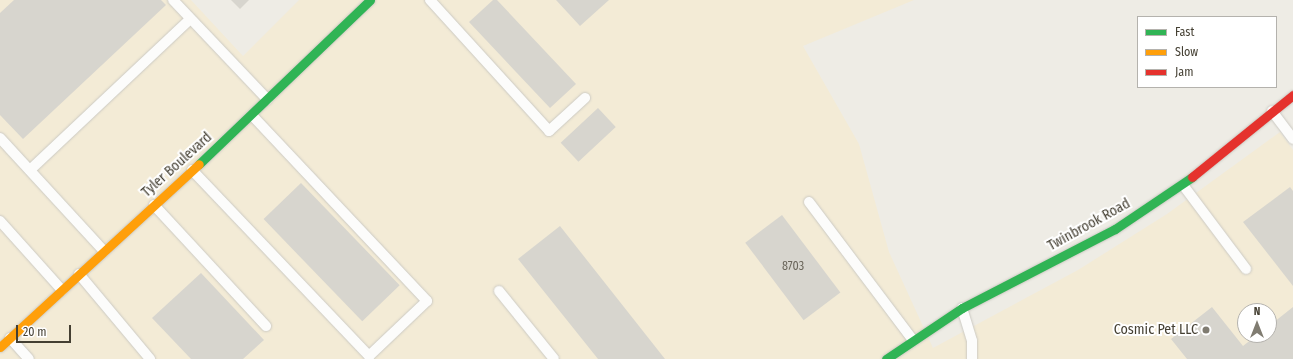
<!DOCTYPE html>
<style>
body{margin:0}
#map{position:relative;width:1293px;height:359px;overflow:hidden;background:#eeece5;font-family:"Fira Sans Condensed",sans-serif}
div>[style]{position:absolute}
.commercial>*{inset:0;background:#f3ebd6}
.building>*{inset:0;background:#d7d5ce;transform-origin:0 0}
.roads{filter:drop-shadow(0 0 1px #cccac3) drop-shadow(0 0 1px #cccac3)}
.lane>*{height:10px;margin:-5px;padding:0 5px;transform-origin:5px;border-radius:5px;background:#fcfcfb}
.fast>*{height:9px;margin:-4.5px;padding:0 4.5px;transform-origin:4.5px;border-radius:4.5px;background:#30b455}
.slow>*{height:9px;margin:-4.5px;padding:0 4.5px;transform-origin:4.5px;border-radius:4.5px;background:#ff9f0a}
.jam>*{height:9px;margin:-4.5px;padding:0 4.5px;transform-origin:4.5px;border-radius:4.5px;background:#e5322d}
.dots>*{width:11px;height:11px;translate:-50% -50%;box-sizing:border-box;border:2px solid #fff;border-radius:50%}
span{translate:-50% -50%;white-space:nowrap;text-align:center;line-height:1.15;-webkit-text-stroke:4px #fff;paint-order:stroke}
.number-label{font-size:12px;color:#6a655a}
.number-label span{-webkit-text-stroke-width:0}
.street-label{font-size:14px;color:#443f32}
.poi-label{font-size:14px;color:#443f32}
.right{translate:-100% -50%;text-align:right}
.legend{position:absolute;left:1137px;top:16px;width:140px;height:72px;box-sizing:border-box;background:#fff;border:1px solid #b4b2ad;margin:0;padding:5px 7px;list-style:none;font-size:12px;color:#443f32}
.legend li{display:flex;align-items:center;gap:8px;height:20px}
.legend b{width:20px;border:1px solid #b4b2ad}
.north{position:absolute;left:1237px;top:303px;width:40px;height:40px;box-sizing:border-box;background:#fff;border:1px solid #b4b2ad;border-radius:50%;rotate:0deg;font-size:11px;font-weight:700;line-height:16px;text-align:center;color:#443f32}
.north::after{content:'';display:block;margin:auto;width:14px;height:18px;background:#807c71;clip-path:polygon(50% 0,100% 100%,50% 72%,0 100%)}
.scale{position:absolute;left:16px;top:325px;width:55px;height:18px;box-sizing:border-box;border:2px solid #443f32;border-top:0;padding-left:5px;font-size:12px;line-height:14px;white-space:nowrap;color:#443f32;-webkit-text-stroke:3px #fff;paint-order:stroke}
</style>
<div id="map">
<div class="commercial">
<div style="clip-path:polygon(evenodd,0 0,191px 0,243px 56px,299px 0,914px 0,803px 46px,859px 144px,889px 252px,933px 348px,1078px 270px,1167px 214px,1280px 132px,1293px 150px,1293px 359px,0 359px,0 0,1245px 311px,1269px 311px,1269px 335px,1245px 335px,1245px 311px)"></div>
</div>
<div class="building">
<div style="clip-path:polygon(14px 0,161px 0,166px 5px,23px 139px,0 115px,0 13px)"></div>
<div style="clip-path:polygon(231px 0,249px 0,240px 9px)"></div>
<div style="clip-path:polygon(493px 0,497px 0,576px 84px,550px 108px,469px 22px)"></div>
<div style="clip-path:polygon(556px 0,609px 0,580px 26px)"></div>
<div style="left:598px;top:108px;width:26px;height:51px;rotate:47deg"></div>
<div style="left:301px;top:183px;width:142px;height:52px;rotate:46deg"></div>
<div style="clip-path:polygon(1290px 187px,1293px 191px,1293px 286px,1243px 222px)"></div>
<div style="left:782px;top:215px;width:97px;height:46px;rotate:53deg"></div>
<div style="clip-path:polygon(560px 226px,665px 359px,598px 359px,518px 259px)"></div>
<div style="clip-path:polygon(201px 273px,264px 340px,243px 359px,191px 359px,152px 318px)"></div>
<div style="clip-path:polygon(1212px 307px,1243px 346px,1257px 335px,1269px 335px,1269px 326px,1293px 307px,1293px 359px,1187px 359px,1171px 339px)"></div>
</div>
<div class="roads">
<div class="lane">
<div style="left:173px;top:0;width:137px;rotate:46.5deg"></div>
<div style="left:430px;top:0;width:177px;rotate:47.7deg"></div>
<div style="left:549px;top:131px;width:49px;rotate:-42.5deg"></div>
<div style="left:1272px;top:111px;width:35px;rotate:53deg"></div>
<div style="left:0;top:138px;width:154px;rotate:47.4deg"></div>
<div style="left:30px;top:170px;width:220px;rotate:-43.3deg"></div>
<div style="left:192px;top:170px;width:257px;rotate:46.4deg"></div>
<div style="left:369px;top:356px;width:80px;rotate:-43.5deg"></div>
<div style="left:427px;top:301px;width:255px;rotate:-133.3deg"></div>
<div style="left:1183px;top:185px;width:105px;rotate:53.1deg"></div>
<div style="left:809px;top:202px;width:173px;rotate:53deg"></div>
<div style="left:154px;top:205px;width:165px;rotate:47.2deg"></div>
<div style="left:0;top:221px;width:93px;rotate:48.1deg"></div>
<div style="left:79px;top:274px;width:111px;rotate:50.1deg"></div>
<div style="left:499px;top:291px;width:87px;rotate:51deg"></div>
<div style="left:962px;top:308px;width:34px;rotate:73deg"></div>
<div style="left:972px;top:341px;width:18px;rotate:90deg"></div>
<div style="left:10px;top:338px;width:28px;rotate:48deg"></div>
</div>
<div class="fast">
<div style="left:199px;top:164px;width:237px;rotate:-43.8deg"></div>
<div style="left:886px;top:359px;width:92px;rotate:-33.9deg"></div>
<div style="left:962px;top:308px;width:172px;rotate:-27.3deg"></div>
<div style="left:1115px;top:229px;width:93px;rotate:-34deg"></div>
</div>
<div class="slow">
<div style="left:0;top:347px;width:270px;rotate:-42.6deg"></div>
</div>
<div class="jam">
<div style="left:1192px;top:177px;width:130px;rotate:-39.1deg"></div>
</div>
</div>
<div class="dots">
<div style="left:1206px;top:330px;background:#807c71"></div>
</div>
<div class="number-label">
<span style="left:793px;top:267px">8703</span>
</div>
<div class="street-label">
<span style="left:177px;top:165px;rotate:-42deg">Tyler Boulevard</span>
<span style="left:1089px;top:225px;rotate:-29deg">Twinbrook Road</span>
</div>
<div class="poi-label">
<span class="right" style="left:1198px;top:330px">Cosmic Pet LLC</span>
</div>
<ul class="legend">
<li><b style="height:5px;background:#30b455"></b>Fast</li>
<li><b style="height:5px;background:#ff9f0a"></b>Slow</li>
<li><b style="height:5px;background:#e5322d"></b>Jam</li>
</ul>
<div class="north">N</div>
<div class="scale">20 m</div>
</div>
